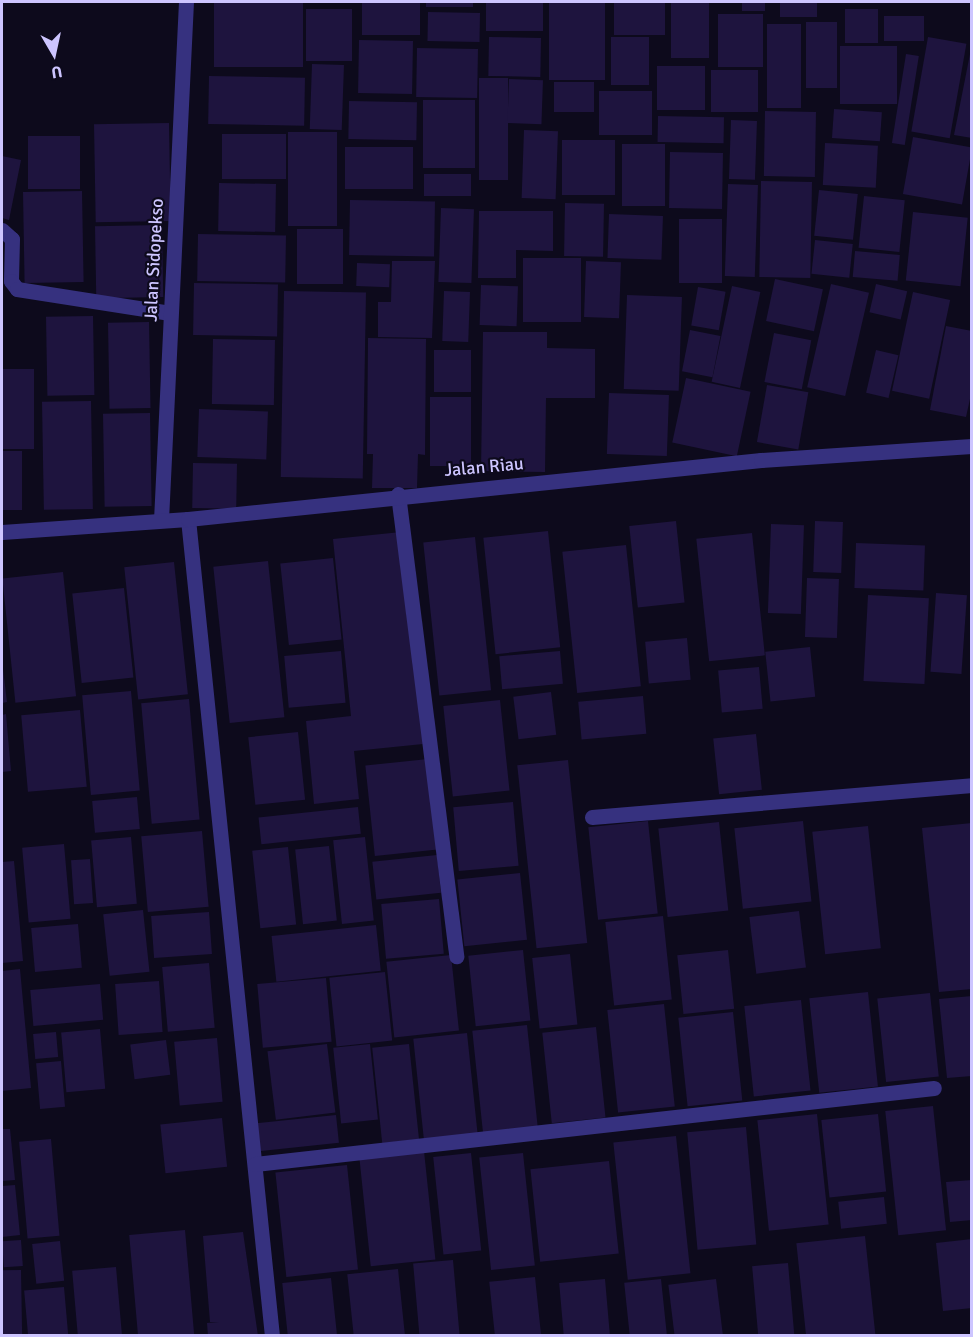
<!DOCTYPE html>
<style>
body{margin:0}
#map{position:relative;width:973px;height:1337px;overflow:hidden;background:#0d0a1c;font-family:Signika,sans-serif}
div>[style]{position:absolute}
.building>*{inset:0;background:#1e143e;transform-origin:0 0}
.minor>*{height:15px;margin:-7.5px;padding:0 7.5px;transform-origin:7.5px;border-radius:7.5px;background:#36317f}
span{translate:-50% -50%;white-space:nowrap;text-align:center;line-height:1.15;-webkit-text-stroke:4.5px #0d0a1c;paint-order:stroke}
.street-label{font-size:18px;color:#cdc5ff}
.frame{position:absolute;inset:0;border:3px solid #cdc5ff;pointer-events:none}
.north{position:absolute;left:24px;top:24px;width:60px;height:60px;-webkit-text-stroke:4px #0d0a1c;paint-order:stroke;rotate:171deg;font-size:16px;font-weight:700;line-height:24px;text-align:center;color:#cdc5ff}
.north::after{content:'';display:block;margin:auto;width:21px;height:27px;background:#cdc5ff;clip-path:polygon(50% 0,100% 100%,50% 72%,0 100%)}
</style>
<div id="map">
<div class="building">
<div style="left:214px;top:2px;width:89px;height:65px"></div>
<div style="left:362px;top:2px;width:58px;height:33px"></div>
<div style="left:426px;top:2px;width:47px;height:5px"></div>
<div style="left:486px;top:2px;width:57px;height:29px"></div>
<div style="left:549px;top:2px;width:56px;height:78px"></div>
<div style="left:614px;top:2px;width:51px;height:33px"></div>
<div style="left:671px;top:2px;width:38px;height:56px"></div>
<div style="left:742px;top:2px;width:23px;height:9px"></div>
<div style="left:780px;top:2px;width:37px;height:15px"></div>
<div style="left:306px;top:9px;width:46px;height:52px"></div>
<div style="left:845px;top:9px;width:33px;height:34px"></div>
<div style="left:428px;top:12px;width:52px;height:29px;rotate:1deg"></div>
<div style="left:718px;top:14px;width:45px;height:53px"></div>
<div style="left:884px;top:16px;width:40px;height:25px"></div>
<div style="left:806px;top:22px;width:31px;height:66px"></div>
<div style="left:767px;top:24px;width:34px;height:84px"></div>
<div style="left:489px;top:37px;width:52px;height:39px;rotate:1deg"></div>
<div style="left:611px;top:37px;width:38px;height:48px"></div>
<div style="left:928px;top:37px;width:39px;height:96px;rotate:10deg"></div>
<div style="left:359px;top:40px;width:54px;height:53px;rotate:1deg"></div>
<div style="left:840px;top:46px;width:57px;height:58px"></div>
<div style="left:417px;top:48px;width:61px;height:49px;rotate:1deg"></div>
<div style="left:906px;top:54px;width:13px;height:90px;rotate:9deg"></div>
<div style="clip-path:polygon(970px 54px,972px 54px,972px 138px,954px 135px)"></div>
<div style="left:312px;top:64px;width:32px;height:65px;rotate:2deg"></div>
<div style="left:657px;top:66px;width:48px;height:44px"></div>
<div style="left:711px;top:70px;width:47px;height:42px"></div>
<div style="left:209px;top:76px;width:96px;height:48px;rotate:1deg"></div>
<div style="left:479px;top:78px;width:29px;height:102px"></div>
<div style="left:509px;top:79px;width:34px;height:44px;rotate:2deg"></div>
<div style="left:554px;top:82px;width:40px;height:30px"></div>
<div style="left:599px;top:91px;width:53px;height:44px"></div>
<div style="left:423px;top:100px;width:52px;height:68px"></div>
<div style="left:349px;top:101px;width:68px;height:38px;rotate:1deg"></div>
<div style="left:834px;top:109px;width:48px;height:29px;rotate:4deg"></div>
<div style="left:765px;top:111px;width:51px;height:65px;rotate:1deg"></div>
<div style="left:658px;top:116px;width:66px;height:26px;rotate:1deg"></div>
<div style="left:731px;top:120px;width:26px;height:59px;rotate:2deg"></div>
<div style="left:169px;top:123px;width:98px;height:75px;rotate:89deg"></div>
<div style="left:524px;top:130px;width:34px;height:68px;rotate:2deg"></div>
<div style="left:288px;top:132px;width:49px;height:94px"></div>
<div style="left:222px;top:134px;width:64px;height:45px"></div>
<div style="left:28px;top:136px;width:52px;height:53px"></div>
<div style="left:913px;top:137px;width:60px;height:58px;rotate:10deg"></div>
<div style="left:562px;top:140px;width:53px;height:55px"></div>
<div style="left:825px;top:143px;width:53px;height:42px;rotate:3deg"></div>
<div style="left:622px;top:144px;width:43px;height:62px"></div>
<div style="left:345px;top:147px;width:68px;height:42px"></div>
<div style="left:670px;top:152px;width:53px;height:56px;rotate:1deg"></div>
<div style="clip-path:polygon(2px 156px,21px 160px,9px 220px,2px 218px)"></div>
<div style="left:424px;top:174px;width:47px;height:22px"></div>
<div style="left:761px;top:181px;width:51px;height:96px;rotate:1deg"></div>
<div style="left:219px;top:183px;width:57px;height:48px;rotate:1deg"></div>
<div style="left:728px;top:184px;width:30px;height:92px;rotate:2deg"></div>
<div style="left:819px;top:190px;width:39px;height:46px;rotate:6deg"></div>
<div style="left:82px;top:191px;width:91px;height:59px;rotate:89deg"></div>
<div style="left:864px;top:196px;width:41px;height:52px;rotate:6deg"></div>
<div style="left:350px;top:200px;width:85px;height:55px;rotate:1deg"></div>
<div style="left:565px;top:203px;width:39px;height:53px;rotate:1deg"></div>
<div style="left:441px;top:208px;width:33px;height:74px;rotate:2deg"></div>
<div style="clip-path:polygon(479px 211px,553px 211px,553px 251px,516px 250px,516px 278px,478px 278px)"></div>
<div style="left:913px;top:212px;width:55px;height:69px;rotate:6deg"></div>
<div style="left:609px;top:214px;width:54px;height:44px;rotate:2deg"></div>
<div style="left:679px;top:219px;width:43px;height:64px"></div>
<div style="left:162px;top:225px;width:72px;height:67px;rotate:89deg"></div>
<div style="left:297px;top:229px;width:46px;height:55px"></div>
<div style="left:198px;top:234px;width:88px;height:47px;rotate:1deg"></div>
<div style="left:815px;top:240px;width:38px;height:34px;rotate:6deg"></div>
<div style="left:855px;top:251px;width:45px;height:26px;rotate:5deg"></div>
<div style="left:523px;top:258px;width:58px;height:64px"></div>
<div style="clip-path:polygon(392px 261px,435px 261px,432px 338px,378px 337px,378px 302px,391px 302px)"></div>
<div style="left:586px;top:261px;width:35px;height:56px;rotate:2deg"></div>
<div style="left:357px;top:263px;width:33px;height:23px;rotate:2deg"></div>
<div style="left:775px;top:279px;width:49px;height:43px;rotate:12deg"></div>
<div style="left:194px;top:283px;width:84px;height:52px;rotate:1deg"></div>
<div style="left:831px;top:284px;width:39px;height:106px;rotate:13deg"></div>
<div style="left:876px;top:284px;width:32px;height:29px;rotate:13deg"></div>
<div style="left:481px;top:285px;width:37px;height:40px;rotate:2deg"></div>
<div style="left:732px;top:286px;width:29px;height:98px;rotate:12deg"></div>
<div style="left:698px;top:287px;width:28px;height:39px;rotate:10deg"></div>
<div style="left:284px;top:291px;width:82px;height:186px;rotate:1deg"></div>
<div style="left:444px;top:291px;width:26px;height:50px;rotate:2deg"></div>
<div style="left:913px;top:292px;width:38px;height:101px;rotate:12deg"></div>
<div style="left:627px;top:295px;width:55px;height:94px;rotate:2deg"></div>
<div style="left:93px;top:316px;width:79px;height:47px;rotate:89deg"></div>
<div style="left:149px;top:322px;width:86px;height:41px;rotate:89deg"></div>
<div style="clip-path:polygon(946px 326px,972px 331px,972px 390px,966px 417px,930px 410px)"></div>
<div style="left:690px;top:330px;width:31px;height:42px;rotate:11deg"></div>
<div style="clip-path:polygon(483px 332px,547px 332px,547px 348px,595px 349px,595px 398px,546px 398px,545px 472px,481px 471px)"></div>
<div style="left:774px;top:333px;width:38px;height:50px;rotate:11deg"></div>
<div style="clip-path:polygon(368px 338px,426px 339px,425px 455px,418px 454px,417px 488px,372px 488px,373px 454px,367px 454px)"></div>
<div style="left:213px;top:339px;width:62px;height:65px;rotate:1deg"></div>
<div style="left:434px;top:350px;width:37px;height:42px"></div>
<div style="left:876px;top:350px;width:23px;height:44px;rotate:13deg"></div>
<div style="left:2px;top:369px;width:32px;height:80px"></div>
<div style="left:686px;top:378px;width:66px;height:66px;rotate:12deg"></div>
<div style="left:767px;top:385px;width:42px;height:58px;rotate:10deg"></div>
<div style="left:609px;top:393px;width:60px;height:61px;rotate:2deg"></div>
<div style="left:430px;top:397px;width:41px;height:69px"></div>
<div style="left:91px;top:401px;width:108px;height:49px;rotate:89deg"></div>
<div style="left:199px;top:409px;width:69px;height:48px;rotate:2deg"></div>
<div style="left:150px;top:413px;width:93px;height:47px;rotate:89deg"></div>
<div style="left:2px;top:451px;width:20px;height:59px"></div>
<div style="left:193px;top:463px;width:44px;height:45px;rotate:1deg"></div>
<div style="left:676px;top:521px;width:82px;height:47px;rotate:84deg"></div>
<div style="left:815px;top:521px;width:28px;height:51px;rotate:2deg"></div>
<div style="left:771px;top:524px;width:33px;height:89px;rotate:2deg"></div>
<div style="left:548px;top:531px;width:117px;height:65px;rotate:84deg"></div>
<div style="clip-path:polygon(401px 532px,423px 744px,354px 751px,359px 799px,314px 804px,306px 721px,351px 716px,333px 539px)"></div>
<div style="left:752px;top:533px;width:123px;height:56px;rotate:84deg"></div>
<div style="left:475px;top:537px;width:154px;height:52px;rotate:84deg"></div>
<div style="left:856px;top:543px;width:69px;height:45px;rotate:2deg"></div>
<div style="left:626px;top:545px;width:142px;height:64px;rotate:84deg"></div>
<div style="left:333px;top:558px;width:82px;height:53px;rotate:84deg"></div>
<div style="left:268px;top:561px;width:157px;height:55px;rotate:84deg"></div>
<div style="left:174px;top:562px;width:133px;height:50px;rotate:84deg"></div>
<div style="left:63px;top:572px;width:125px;height:61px;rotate:84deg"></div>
<div style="left:807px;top:578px;width:32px;height:59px;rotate:2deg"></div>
<div style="left:124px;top:588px;width:90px;height:52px;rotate:84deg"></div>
<div style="left:936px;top:593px;width:31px;height:79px;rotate:4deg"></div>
<div style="left:868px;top:595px;width:61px;height:86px;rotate:3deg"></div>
<div style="left:687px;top:638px;width:42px;height:42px;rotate:85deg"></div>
<div style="left:810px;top:647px;width:50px;height:45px;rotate:84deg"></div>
<div style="left:341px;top:651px;width:52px;height:57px;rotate:85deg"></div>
<div style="left:560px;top:651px;width:33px;height:61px;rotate:85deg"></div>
<div style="clip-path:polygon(2px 661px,7px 702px,2px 703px)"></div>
<div style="left:759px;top:667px;width:42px;height:41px;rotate:85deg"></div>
<div style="left:131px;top:691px;width:100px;height:49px;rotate:85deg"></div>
<div style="left:551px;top:692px;width:43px;height:38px;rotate:83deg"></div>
<div style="left:643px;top:696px;width:38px;height:65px;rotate:85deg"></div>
<div style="left:189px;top:699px;width:121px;height:48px;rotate:85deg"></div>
<div style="left:500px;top:700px;width:91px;height:57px;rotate:84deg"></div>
<div style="left:80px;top:710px;width:77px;height:59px;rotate:85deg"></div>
<div style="clip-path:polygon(6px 714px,11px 771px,2px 772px,2px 715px)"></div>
<div style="left:298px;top:732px;width:68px;height:50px;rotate:84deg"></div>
<div style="left:756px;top:734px;width:56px;height:43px;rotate:84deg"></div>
<div style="left:428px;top:759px;width:91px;height:63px;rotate:84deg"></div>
<div style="left:568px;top:760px;width:184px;height:51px;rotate:84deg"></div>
<div style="left:137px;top:797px;width:32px;height:45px;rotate:85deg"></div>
<div style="left:513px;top:802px;width:64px;height:60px;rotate:85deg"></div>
<div style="left:358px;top:807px;width:27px;height:100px;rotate:84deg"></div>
<div style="left:648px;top:821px;width:93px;height:60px;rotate:84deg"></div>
<div style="left:803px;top:821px;width:81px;height:69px;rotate:84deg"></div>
<div style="left:719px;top:822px;width:89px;height:61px;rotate:84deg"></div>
<div style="clip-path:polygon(972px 823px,972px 989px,939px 992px,922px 828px)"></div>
<div style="left:868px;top:826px;width:123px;height:56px;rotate:84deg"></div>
<div style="left:202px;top:831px;width:76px;height:61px;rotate:85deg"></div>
<div style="left:131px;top:837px;width:67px;height:40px;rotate:85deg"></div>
<div style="left:365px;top:837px;width:84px;height:32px;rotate:84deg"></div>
<div style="left:64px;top:844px;width:75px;height:42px;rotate:85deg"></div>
<div style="left:329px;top:846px;width:75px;height:34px;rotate:84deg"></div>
<div style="left:288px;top:847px;width:78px;height:36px;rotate:84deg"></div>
<div style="left:437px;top:855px;width:38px;height:65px;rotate:84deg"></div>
<div style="left:90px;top:859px;width:44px;height:19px;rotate:86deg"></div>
<div style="clip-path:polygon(14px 861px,23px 961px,2px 963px,2px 862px)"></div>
<div style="left:520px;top:873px;width:67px;height:63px;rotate:84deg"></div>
<div style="left:439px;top:899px;width:55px;height:58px;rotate:85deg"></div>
<div style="left:143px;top:910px;width:62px;height:40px;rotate:84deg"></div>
<div style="left:799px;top:911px;width:57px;height:50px;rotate:83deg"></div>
<div style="left:209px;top:912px;width:42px;height:58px;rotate:86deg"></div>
<div style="left:663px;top:916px;width:84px;height:58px;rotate:84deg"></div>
<div style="left:78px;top:924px;width:44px;height:47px;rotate:85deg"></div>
<div style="left:376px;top:925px;width:46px;height:105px;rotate:84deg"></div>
<div style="left:523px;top:950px;width:71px;height:55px;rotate:84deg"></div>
<div style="left:728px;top:950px;width:59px;height:51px;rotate:84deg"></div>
<div style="left:570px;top:954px;width:71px;height:38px;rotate:84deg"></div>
<div style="left:451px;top:955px;width:76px;height:65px;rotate:84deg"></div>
<div style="left:209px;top:963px;width:65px;height:47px;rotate:85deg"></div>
<div style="clip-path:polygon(20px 969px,31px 1088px,2px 1091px,2px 971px)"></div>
<div style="left:385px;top:972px;width:69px;height:56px;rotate:84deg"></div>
<div style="left:326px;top:978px;width:64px;height:69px;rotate:85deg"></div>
<div style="left:159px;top:981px;width:51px;height:44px;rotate:86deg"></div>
<div style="left:100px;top:984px;width:36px;height:70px;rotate:85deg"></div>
<div style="left:868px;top:992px;width:95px;height:59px;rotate:84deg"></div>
<div style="left:930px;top:993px;width:84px;height:53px;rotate:84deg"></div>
<div style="clip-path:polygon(972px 996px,972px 1076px,947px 1078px,939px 999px)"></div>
<div style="left:801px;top:1000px;width:91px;height:57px;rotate:84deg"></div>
<div style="left:664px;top:1004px;width:103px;height:57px;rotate:84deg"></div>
<div style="left:733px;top:1012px;width:89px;height:55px;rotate:84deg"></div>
<div style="left:527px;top:1025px;width:106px;height:55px;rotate:84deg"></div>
<div style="left:596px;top:1027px;width:91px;height:54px;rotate:84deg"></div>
<div style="left:100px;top:1029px;width:60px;height:39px;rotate:85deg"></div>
<div style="left:56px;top:1032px;width:25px;height:23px;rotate:85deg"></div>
<div style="left:467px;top:1033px;width:105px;height:54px;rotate:84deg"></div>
<div style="left:217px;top:1038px;width:64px;height:43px;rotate:85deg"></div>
<div style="left:166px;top:1040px;width:35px;height:36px;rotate:83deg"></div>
<div style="left:327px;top:1044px;width:69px;height:60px;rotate:83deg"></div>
<div style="left:370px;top:1044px;width:76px;height:37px;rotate:84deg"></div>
<div style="left:409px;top:1044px;width:96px;height:37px;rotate:84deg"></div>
<div style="left:61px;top:1061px;width:46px;height:25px;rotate:85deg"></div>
<div style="left:933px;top:1106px;width:125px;height:48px;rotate:84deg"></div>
<div style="left:817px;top:1114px;width:111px;height:60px;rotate:84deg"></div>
<div style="left:878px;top:1114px;width:78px;height:57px;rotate:84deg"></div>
<div style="left:336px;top:1115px;width:28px;height:83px;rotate:84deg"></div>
<div style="left:222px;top:1118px;width:49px;height:62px;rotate:84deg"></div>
<div style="left:746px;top:1127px;width:118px;height:59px;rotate:85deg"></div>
<div style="clip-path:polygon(2px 1129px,10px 1129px,15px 1180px,2px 1181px)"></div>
<div style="left:676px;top:1136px;width:138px;height:63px;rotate:84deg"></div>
<div style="left:51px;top:1139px;width:97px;height:32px;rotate:85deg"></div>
<div style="left:424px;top:1151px;width:109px;height:65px;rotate:84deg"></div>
<div style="left:471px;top:1153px;width:98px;height:38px;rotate:84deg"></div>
<div style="left:523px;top:1153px;width:113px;height:44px;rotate:84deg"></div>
<div style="left:609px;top:1161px;width:93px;height:79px;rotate:84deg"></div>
<div style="left:347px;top:1165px;width:105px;height:72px;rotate:84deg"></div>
<div style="clip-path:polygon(972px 1180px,972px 1220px,950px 1222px,946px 1182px)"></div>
<div style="clip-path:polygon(15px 1185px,20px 1235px,2px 1237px,2px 1186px)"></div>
<div style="left:884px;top:1197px;width:27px;height:46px;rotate:84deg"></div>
<div style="left:185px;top:1230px;width:106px;height:56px;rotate:85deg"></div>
<div style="clip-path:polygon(243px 1232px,258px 1336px,208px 1336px,207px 1323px,219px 1322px,210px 1322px,203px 1236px)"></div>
<div style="left:865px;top:1236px;width:100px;height:69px;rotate:84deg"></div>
<div style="clip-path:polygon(972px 1239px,972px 1308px,943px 1311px,936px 1243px)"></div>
<div style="left:21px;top:1240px;width:26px;height:19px;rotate:86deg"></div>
<div style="left:60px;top:1241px;width:40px;height:28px;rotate:84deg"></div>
<div style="left:453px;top:1260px;width:76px;height:40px;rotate:85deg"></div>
<div style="left:788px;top:1263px;width:73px;height:36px;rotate:85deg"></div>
<div style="left:116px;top:1267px;width:69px;height:44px;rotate:85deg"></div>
<div style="left:398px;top:1269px;width:67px;height:51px;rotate:84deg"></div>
<div style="left:21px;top:1270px;width:66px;height:19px;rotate:89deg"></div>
<div style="left:535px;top:1277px;width:59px;height:46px;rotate:84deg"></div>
<div style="left:331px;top:1278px;width:58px;height:49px;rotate:84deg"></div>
<div style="left:605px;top:1279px;width:57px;height:46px;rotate:85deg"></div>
<div style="left:661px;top:1279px;width:57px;height:37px;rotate:84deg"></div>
<div style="left:716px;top:1279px;width:57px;height:48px;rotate:83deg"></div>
<div style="left:64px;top:1287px;width:49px;height:40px;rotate:85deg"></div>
</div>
<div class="minor">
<div style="left:2px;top:230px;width:13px;rotate:42deg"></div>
<div style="left:12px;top:239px;width:42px;rotate:91.4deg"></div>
<div style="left:11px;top:281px;width:10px;rotate:53deg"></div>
<div style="left:17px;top:289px;width:155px;rotate:8.9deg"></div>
<div style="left:398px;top:494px;width:466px;rotate:82.8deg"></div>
<div style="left:188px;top:519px;width:821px;rotate:84.13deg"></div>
<div style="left:161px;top:520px;width:519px;rotate:-87.24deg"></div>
<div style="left:2px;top:532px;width:186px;rotate:-4deg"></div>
<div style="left:188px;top:519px;width:576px;rotate:-5.88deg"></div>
<div style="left:761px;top:460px;width:211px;rotate:-3.8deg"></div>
<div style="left:592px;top:817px;width:381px;rotate:-4.8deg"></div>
<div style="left:255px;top:1164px;width:683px;rotate:-6.39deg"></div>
</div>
<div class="street-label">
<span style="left:154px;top:260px;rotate:-87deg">Jalan Sidopekso</span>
<span style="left:484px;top:467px;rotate:-5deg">Jalan Riau</span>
</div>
<div class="frame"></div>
<div class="north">U</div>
</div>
